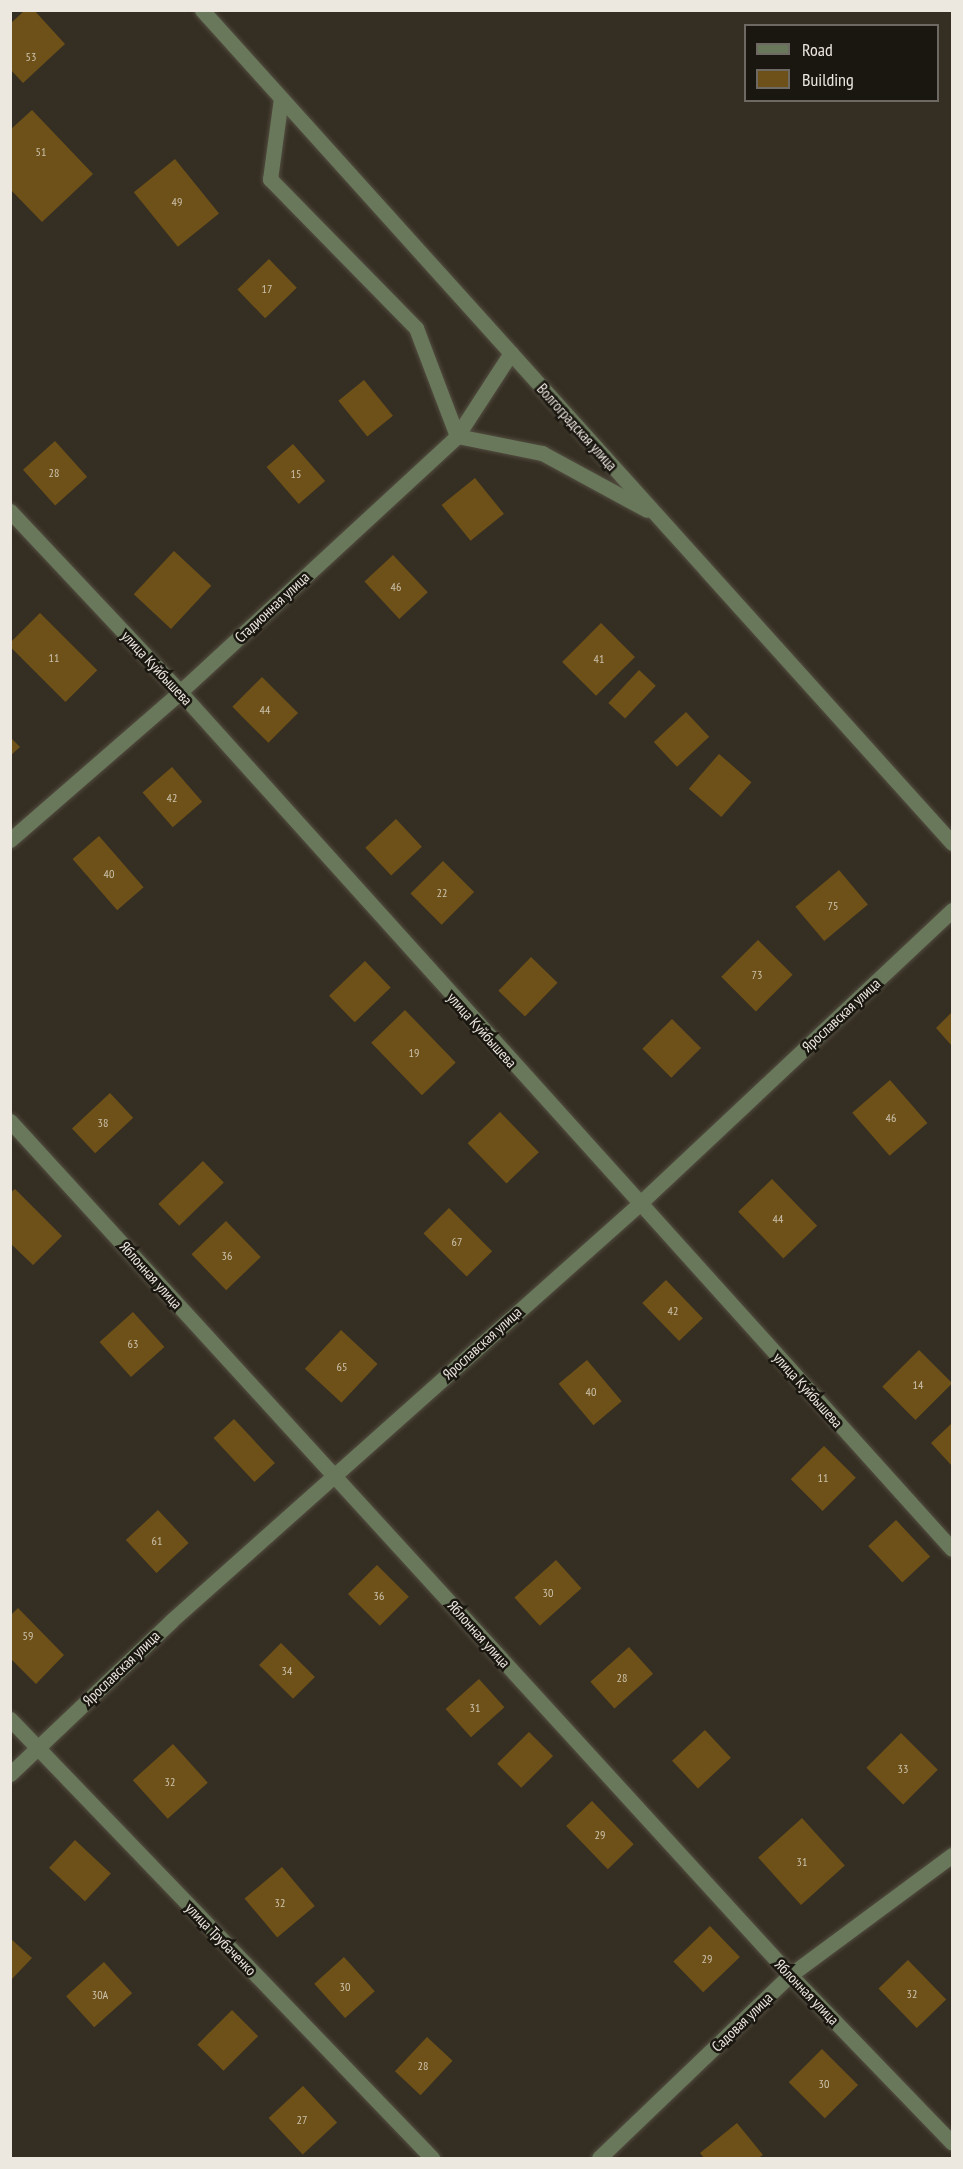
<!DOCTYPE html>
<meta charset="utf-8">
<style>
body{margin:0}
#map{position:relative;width:963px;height:2169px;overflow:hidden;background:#352e22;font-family:"PT Sans Narrow",sans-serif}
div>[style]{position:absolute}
.building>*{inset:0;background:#6e5118;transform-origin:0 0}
.roads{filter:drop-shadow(0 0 2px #524c40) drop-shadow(0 0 2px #524c40)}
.minor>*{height:15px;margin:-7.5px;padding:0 7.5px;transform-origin:7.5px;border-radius:7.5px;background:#69785b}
span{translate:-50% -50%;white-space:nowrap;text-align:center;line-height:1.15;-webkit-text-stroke:5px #1a1711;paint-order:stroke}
.number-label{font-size:12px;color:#ccc2ad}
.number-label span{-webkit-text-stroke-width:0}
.street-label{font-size:15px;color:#ece7df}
.frame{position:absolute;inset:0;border:12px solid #ece7df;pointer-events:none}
.legend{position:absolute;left:744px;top:24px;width:195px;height:78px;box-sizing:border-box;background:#1a1711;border:2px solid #6e6a63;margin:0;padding:8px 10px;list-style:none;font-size:18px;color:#ece7df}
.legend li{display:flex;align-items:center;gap:12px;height:30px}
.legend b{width:30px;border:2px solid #6e6a63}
</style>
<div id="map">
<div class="building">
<div style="clip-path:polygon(25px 10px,34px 10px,65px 44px,23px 83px,10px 69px,10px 24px)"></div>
<div style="clip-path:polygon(32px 110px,93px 174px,42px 222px,10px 189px,10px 130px)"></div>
<div style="left:175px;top:159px;width:70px;height:53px;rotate:51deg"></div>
<div style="left:269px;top:259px;width:40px;height:44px;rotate:46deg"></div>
<div style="left:364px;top:380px;width:46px;height:33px;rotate:51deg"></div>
<div style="left:55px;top:441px;width:48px;height:43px;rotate:48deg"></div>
<div style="left:293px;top:444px;width:49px;height:35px;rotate:49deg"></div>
<div style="left:475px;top:478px;width:46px;height:43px;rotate:51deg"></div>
<div style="left:174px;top:551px;width:51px;height:59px;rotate:43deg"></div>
<div style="left:393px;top:555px;width:51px;height:39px;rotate:47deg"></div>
<div style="left:40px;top:613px;width:81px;height:45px;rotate:45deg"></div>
<div style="left:601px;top:623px;width:48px;height:55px;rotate:45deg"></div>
<div style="left:639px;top:670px;width:23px;height:45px;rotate:43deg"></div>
<div style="left:262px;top:677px;width:51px;height:42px;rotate:45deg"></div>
<div style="left:686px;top:712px;width:34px;height:44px;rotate:47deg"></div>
<div style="clip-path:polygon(10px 737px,20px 747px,10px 756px)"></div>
<div style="left:719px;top:754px;width:43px;height:46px;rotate:41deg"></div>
<div style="left:172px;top:767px;width:46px;height:39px;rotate:49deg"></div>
<div style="left:396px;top:819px;width:38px;height:42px;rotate:47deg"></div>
<div style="left:99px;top:836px;width:68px;height:35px;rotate:49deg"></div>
<div style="left:443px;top:861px;width:44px;height:46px;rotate:45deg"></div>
<div style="left:839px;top:870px;width:45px;height:57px;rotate:50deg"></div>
<div style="left:758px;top:940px;width:49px;height:52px;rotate:45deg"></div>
<div style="left:531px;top:957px;width:37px;height:47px;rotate:44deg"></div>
<div style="left:365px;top:961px;width:37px;height:50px;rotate:46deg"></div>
<div style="left:405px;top:1010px;width:73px;height:47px;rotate:46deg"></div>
<div style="clip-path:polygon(952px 1012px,952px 1046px,936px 1028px)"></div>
<div style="left:672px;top:1019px;width:41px;height:42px;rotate:45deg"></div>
<div style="left:890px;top:1080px;width:57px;height:50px;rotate:49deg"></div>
<div style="left:110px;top:1093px;width:34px;height:52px;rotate:47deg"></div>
<div style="left:500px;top:1112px;width:56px;height:45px;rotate:46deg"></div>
<div style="left:203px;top:1161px;width:30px;height:62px;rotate:46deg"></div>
<div style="left:772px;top:1179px;width:65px;height:47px;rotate:46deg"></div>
<div style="clip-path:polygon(15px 1189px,62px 1236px,33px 1265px,10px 1243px,10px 1193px)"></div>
<div style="left:449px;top:1208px;width:61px;height:36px;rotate:45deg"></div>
<div style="left:226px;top:1221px;width:50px;height:48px;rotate:46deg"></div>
<div style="left:666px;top:1280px;width:53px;height:33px;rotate:46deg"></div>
<div style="left:133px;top:1312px;width:47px;height:45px;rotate:48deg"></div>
<div style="left:341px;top:1330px;width:50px;height:53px;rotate:43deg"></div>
<div style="left:919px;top:1350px;width:47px;height:52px;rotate:45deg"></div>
<div style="left:587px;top:1360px;width:54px;height:37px;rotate:50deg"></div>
<div style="left:234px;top:1419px;width:60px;height:28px;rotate:47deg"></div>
<div style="clip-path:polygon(952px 1423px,952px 1466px,931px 1443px)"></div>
<div style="left:824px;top:1446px;width:45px;height:47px;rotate:45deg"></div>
<div style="left:158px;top:1510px;width:45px;height:44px;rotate:47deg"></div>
<div style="left:896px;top:1520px;width:50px;height:38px;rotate:47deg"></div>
<div style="left:556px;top:1560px;width:38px;height:56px;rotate:48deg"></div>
<div style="left:377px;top:1565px;width:45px;height:41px;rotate:45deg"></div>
<div style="clip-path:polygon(18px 1608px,64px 1655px,36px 1684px,10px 1658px,10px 1616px)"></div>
<div style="left:281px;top:1643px;width:48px;height:31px;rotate:45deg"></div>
<div style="left:629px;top:1647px;width:36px;height:52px;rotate:48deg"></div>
<div style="left:479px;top:1679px;width:38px;height:45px;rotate:48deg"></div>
<div style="left:705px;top:1730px;width:38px;height:45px;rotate:47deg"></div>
<div style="left:529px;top:1732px;width:34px;height:45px;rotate:45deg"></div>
<div style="left:901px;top:1733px;width:52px;height:49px;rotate:45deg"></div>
<div style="left:173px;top:1744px;width:52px;height:54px;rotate:48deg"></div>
<div style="left:592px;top:1801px;width:60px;height:36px;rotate:46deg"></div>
<div style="left:802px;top:1818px;width:64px;height:59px;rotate:48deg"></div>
<div style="left:75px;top:1840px;width:49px;height:38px;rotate:43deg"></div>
<div style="left:282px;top:1867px;width:51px;height:49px;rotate:50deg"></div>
<div style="left:710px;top:1926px;width:43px;height:51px;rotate:46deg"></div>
<div style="clip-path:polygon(10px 1938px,32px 1958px,10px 1981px)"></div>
<div style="left:344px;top:1957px;width:46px;height:40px;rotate:48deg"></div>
<div style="left:908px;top:1960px;width:55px;height:41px;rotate:46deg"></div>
<div style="left:104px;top:1962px;width:42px;height:51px;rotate:48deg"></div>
<div style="left:232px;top:2010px;width:37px;height:49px;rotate:45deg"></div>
<div style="left:427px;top:2037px;width:35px;height:47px;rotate:43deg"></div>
<div style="left:822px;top:2049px;width:51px;height:47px;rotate:45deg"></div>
<div style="left:303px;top:2086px;width:50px;height:47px;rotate:47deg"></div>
<div style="clip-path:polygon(737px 2123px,763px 2155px,758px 2158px,704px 2158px,700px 2153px)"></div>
</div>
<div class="roads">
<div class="minor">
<div style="left:202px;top:10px;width:1121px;rotate:48deg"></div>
<div style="left:281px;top:98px;width:82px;rotate:97.7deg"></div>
<div style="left:270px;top:179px;width:209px;rotate:45.6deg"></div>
<div style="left:416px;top:328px;width:116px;rotate:69.2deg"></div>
<div style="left:457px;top:436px;width:87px;rotate:11.3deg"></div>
<div style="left:542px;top:453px;width:119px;rotate:28.5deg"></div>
<div style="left:10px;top:511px;width:248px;rotate:46.8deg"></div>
<div style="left:180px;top:692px;width:1153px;rotate:47.99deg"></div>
<div style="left:10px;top:840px;width:225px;rotate:-41deg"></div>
<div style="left:180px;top:692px;width:377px;rotate:-42.7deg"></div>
<div style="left:457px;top:436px;width:99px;rotate:-57deg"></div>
<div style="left:10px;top:1121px;width:1157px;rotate:47.59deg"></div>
<div style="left:790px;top:1975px;width:233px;rotate:46deg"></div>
<div style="left:10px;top:1719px;width:609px;rotate:46.13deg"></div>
<div style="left:10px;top:1774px;width:222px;rotate:-43.5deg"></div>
<div style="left:171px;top:1621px;width:625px;rotate:-41.69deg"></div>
<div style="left:638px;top:1205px;width:431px;rotate:-43.2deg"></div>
<div style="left:599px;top:2158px;width:265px;rotate:-43.8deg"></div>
<div style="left:790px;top:1975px;width:202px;rotate:-36.5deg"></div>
</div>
</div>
<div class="number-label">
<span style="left:31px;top:57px">53</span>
<span style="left:41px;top:152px">51</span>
<span style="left:177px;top:202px">49</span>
<span style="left:267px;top:289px">17</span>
<span style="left:54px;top:473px">28</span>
<span style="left:296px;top:474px">15</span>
<span style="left:396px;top:587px">46</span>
<span style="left:54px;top:658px">11</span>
<span style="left:599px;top:659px">41</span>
<span style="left:265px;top:710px">44</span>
<span style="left:172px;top:798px">42</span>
<span style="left:109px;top:874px">40</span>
<span style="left:442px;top:893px">22</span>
<span style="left:833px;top:906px">75</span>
<span style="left:757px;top:975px">73</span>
<span style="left:414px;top:1053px">19</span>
<span style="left:891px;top:1118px">46</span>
<span style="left:103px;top:1123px">38</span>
<span style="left:778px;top:1219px">44</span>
<span style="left:457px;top:1242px">67</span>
<span style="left:227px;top:1256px">36</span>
<span style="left:673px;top:1311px">42</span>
<span style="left:133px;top:1344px">63</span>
<span style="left:342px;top:1367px">65</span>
<span style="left:918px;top:1385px">14</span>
<span style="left:591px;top:1392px">40</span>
<span style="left:823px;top:1478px">11</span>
<span style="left:157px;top:1541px">61</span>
<span style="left:548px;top:1593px">30</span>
<span style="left:379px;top:1596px">36</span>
<span style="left:28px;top:1636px">59</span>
<span style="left:287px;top:1671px">34</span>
<span style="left:622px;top:1678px">28</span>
<span style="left:475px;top:1708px">31</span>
<span style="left:903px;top:1769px">33</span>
<span style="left:170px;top:1782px">32</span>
<span style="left:600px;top:1835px">29</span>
<span style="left:802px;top:1862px">31</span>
<span style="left:280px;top:1903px">32</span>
<span style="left:707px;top:1959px">29</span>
<span style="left:345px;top:1987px">30</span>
<span style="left:912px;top:1994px">32</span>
<span style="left:100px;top:1995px">30А</span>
<span style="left:423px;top:2066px">28</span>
<span style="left:824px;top:2084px">30</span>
<span style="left:302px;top:2120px">27</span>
</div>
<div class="street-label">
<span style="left:577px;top:427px;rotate:48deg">Волгоградская улица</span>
<span style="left:272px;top:607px;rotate:-43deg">Стадионная улица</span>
<span style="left:157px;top:668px;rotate:47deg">улица Куйбышева</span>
<span style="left:841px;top:1015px;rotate:-43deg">Ярославская улица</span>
<span style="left:482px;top:1030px;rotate:48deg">улица Куйбышева</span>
<span style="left:151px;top:1275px;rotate:48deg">Яблонная улица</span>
<span style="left:482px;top:1343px;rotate:-42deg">Ярославская улица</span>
<span style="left:808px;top:1390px;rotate:48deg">улица Куйбышева</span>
<span style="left:479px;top:1634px;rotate:48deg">Яблонная улица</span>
<span style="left:121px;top:1668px;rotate:-44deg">Ярославская улица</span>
<span style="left:221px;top:1939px;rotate:46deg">улица Трубаченко</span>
<span style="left:807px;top:1992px;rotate:46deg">Яблонная улица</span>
<span style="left:742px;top:2022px;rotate:-44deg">Садовая улица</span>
</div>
<div class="frame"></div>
<ul class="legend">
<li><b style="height:8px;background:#69785b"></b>Road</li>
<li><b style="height:16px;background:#6e5118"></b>Building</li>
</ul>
</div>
